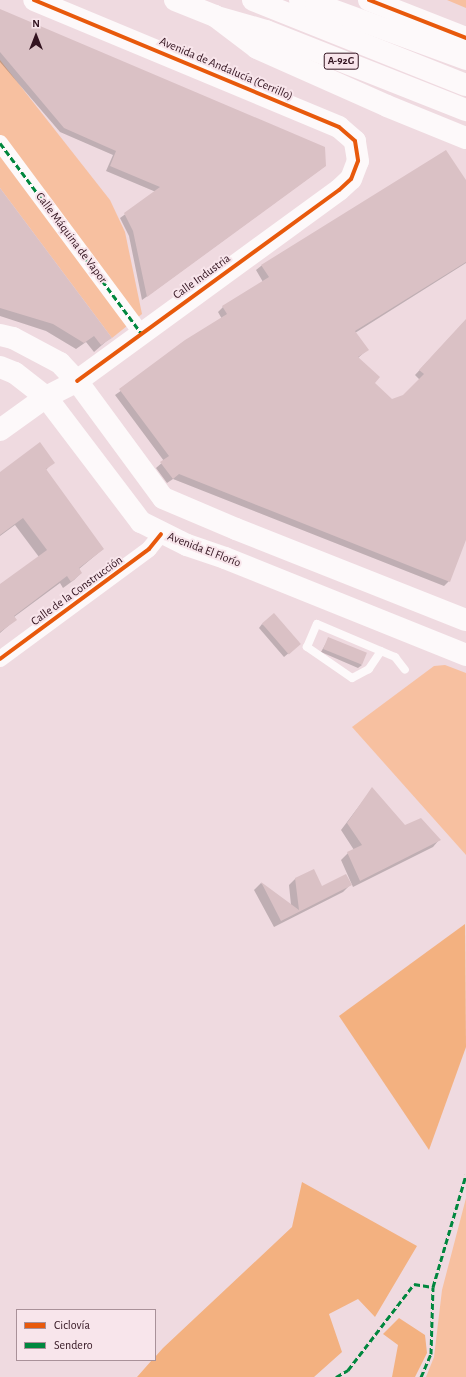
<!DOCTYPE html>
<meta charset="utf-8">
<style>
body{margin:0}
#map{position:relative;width:466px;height:1377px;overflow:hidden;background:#efdae0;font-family:"Alegreya Sans",sans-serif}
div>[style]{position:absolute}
.green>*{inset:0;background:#f7c0a0}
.forest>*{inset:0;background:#f3b180}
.shadow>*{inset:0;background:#0003}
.building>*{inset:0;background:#dac1c5;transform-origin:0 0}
.lane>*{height:8px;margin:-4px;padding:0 4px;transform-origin:4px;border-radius:4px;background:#fdf9fa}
.street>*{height:16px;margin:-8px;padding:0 8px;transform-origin:8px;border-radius:8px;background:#fdf9fa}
.secondary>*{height:22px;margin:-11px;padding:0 11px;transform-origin:11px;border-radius:11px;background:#fdf9fa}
.primary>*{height:22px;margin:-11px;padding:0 11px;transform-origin:11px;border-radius:11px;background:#fdf9fa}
.highway>*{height:22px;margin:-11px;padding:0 11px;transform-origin:11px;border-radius:11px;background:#fdf9fa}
.quiet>*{height:3px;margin-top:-1.5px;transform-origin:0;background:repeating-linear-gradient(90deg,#00873e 0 6px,transparent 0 9px)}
.cycleway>*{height:4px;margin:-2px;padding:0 2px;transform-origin:2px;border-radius:2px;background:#e8590c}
span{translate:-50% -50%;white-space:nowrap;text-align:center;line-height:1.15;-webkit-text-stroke:4px #f8e5eb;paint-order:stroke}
.shield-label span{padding:1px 3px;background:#f8e5eb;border:1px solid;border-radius:3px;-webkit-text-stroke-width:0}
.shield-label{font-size:11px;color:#32131f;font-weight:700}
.street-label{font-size:12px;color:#32131f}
.legend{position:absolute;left:16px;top:1309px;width:140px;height:52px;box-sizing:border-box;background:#f8e5eb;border:1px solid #a99199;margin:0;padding:5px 7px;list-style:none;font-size:12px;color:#32131f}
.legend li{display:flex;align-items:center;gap:8px;height:20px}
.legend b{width:20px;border:1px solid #a99199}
.north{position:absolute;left:16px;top:16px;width:40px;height:40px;-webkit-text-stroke:3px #f8e5eb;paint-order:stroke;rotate:0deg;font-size:11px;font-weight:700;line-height:16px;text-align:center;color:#32131f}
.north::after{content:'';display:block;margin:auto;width:14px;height:18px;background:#32131f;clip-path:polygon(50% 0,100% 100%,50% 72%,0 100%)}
</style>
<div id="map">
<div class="green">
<div style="clip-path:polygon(447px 0,466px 0,466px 8px)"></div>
<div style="clip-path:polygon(0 60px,110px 200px,125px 232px,142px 314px,112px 338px,0 188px)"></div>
<div style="clip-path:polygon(445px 665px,466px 673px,466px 855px,352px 727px,434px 666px)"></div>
<div style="clip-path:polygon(466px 1198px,466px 1377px,426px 1377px,434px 1357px,442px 1290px)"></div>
</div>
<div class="forest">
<div style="clip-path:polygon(465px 924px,466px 1047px,429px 1150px,339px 1016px)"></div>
<div style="clip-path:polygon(302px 1182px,417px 1246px,375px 1317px,358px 1299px,329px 1314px,342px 1352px,314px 1377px,137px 1377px,152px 1360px,155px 1360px,155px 1357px,163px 1348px,292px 1227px)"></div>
<div style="clip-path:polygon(399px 1318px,425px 1335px,427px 1353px,415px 1377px,392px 1377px,398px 1345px,383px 1334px)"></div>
</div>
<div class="shadow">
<div style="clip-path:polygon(0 11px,325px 166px,142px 300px,129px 236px,120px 218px,156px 192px,106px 171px,113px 155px,60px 132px,0 62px)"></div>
<div style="clip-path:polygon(466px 182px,466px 263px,355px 333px,367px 350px,358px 358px,373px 383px,392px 400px,403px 396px,420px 380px,415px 375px,466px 320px,466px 537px,449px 581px,444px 586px,173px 479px,167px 483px,156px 468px,164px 461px,115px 395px,222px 319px,218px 312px,223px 307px,263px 282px,256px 270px,261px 266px)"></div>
<div style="clip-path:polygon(0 190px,110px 338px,94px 352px,86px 342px,76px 349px,46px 331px,0 316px)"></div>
<div style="clip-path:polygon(53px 462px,45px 471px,103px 549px,79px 569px,81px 573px,74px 580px,63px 588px,60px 583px,14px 617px,15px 620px,0 633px,0 585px,39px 557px,15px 525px,0 536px,0 473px)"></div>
<div style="clip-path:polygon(262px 624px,296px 647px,284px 657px,259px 628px)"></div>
<div style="clip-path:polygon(329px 638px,362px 665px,358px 668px,321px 652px)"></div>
<div style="clip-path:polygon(372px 789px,405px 826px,439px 840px,433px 847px,353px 887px,341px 860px,348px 853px,354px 850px,341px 830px)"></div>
<div style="clip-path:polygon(296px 878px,321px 887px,350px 885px,343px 892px,274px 927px,254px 890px,261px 883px,291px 905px,289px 885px)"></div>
</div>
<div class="building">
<div style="clip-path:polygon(0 9px,325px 147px,326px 166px,147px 297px,133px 231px,124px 213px,160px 187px,110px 166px,116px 151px,64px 128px,0 52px)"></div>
<div style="clip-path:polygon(446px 150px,466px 180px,466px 262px,355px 331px,369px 350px,358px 357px,380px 377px,375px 383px,392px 399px,403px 395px,424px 374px,419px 370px,466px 319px,466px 540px,450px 582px,179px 474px,173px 479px,160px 462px,169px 456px,119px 389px,185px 340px,227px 314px,222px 306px,269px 277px,261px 265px)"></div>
<div style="clip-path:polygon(0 188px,112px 338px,101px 345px,94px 336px,84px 343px,53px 324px,0 308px)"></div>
<div style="clip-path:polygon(40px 442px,55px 463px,46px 469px,104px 549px,79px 568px,82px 573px,71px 582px,67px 576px,14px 616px,17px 620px,0 632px,0 584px,47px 550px,23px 518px,0 535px,0 472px)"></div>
<div style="left:274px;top:613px;width:41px;height:16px;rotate:49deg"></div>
<div style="left:328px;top:637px;width:42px;height:13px;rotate:22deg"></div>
<div style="clip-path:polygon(372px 787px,405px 825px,421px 818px,441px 840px,360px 881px,347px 852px,362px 845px,347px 823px)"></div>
<div style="clip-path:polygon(314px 869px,322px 886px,346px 874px,352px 885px,281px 921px,261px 882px,299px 910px,295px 878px)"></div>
</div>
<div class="lane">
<div style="left:381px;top:651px;width:22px;rotate:124deg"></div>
<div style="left:369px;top:669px;width:19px;rotate:152deg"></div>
<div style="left:352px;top:678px;width:55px;rotate:-145.4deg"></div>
<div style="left:307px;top:647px;width:25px;rotate:-67deg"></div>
<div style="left:317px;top:624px;width:85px;rotate:22.9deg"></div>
<div style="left:395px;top:657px;width:16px;rotate:52deg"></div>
</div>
<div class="street">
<div style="left:0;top:143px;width:237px;rotate:53.4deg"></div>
<div style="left:0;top:659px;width:185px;rotate:-36.4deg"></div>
<div style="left:149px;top:549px;width:19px;rotate:-51deg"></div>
</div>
<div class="secondary">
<div style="left:369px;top:0;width:104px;rotate:21.4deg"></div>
<div style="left:0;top:335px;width:13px;rotate:13deg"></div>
<div style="left:13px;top:338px;width:53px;rotate:28deg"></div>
<div style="left:60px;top:363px;width:25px;rotate:47deg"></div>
<div style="left:77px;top:381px;width:145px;rotate:53.7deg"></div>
<div style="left:163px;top:498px;width:79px;rotate:23deg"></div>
<div style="left:236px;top:529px;width:247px;rotate:21.6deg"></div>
<div style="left:0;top:367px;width:16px;rotate:22deg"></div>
<div style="left:15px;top:373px;width:39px;rotate:38deg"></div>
<div style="left:46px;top:397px;width:157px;rotate:52.8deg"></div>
<div style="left:141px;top:522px;width:51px;rotate:26.6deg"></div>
<div style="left:187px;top:545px;width:40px;rotate:18.9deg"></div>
<div style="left:225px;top:558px;width:260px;rotate:21.9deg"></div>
<div style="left:0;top:430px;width:57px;rotate:-35.7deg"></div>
<div style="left:46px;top:397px;width:35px;rotate:-27deg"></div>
<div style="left:77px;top:381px;width:324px;rotate:-36.1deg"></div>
<div style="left:339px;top:190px;width:16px;rotate:-43deg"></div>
<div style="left:351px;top:179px;width:19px;rotate:-69deg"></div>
<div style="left:358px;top:161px;width:20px;rotate:-99deg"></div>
<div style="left:355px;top:141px;width:21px;rotate:-139deg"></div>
<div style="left:339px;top:127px;width:330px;rotate:-157.4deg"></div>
</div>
<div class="primary">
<div style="left:253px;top:0;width:229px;rotate:21.8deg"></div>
<div style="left:217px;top:17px;width:51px;rotate:15.9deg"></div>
<div style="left:266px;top:31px;width:215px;rotate:21.6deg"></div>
</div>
<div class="highway">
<div style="left:175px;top:0;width:43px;rotate:21.8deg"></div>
<div style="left:215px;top:16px;width:53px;rotate:37.3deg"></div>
<div style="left:257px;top:48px;width:142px;rotate:24deg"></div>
<div style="left:387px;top:106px;width:85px;rotate:22.1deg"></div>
<div style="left:300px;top:0;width:16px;rotate:14deg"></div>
<div style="left:316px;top:4px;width:160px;rotate:20.1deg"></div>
</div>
<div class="quiet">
<div style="left:0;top:143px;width:237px;rotate:53.4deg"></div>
<div style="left:336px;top:1377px;width:14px;rotate:-30deg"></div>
<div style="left:348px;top:1370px;width:108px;rotate:-52.5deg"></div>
<div style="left:414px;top:1284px;width:19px;rotate:9deg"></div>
<div style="left:421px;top:1377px;width:25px;rotate:-67deg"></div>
<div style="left:431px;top:1354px;width:67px;rotate:-88.3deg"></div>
<div style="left:433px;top:1287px;width:117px;rotate:-73.6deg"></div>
</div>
<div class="cycleway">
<div style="left:34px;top:0;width:330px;rotate:22.6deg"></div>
<div style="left:339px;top:127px;width:21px;rotate:41deg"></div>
<div style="left:355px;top:141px;width:20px;rotate:81deg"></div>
<div style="left:358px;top:161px;width:19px;rotate:111deg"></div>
<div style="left:351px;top:179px;width:16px;rotate:137deg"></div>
<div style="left:339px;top:190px;width:324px;rotate:143.9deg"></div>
<div style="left:369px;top:0;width:104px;rotate:21.4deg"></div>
<div style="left:0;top:659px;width:185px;rotate:-36.4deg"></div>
<div style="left:149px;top:549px;width:19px;rotate:-51deg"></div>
</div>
<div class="shield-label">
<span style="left:341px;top:61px">A-92G</span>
</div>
<div class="street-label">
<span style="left:226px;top:69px;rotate:23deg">Avenida de Andalucía (Cerrillo)</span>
<span style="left:71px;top:238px;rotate:53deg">Calle Máquina de Vapor</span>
<span style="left:202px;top:277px;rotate:-36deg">Calle Industria</span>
<span style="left:204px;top:550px;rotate:21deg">Avenida El Florío</span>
<span style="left:77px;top:591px;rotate:-36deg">Calle de la Construcción</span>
</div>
<ul class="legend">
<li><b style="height:5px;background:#e8590c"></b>Ciclovía</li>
<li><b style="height:5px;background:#00873e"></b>Sendero</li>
</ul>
<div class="north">N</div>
</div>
